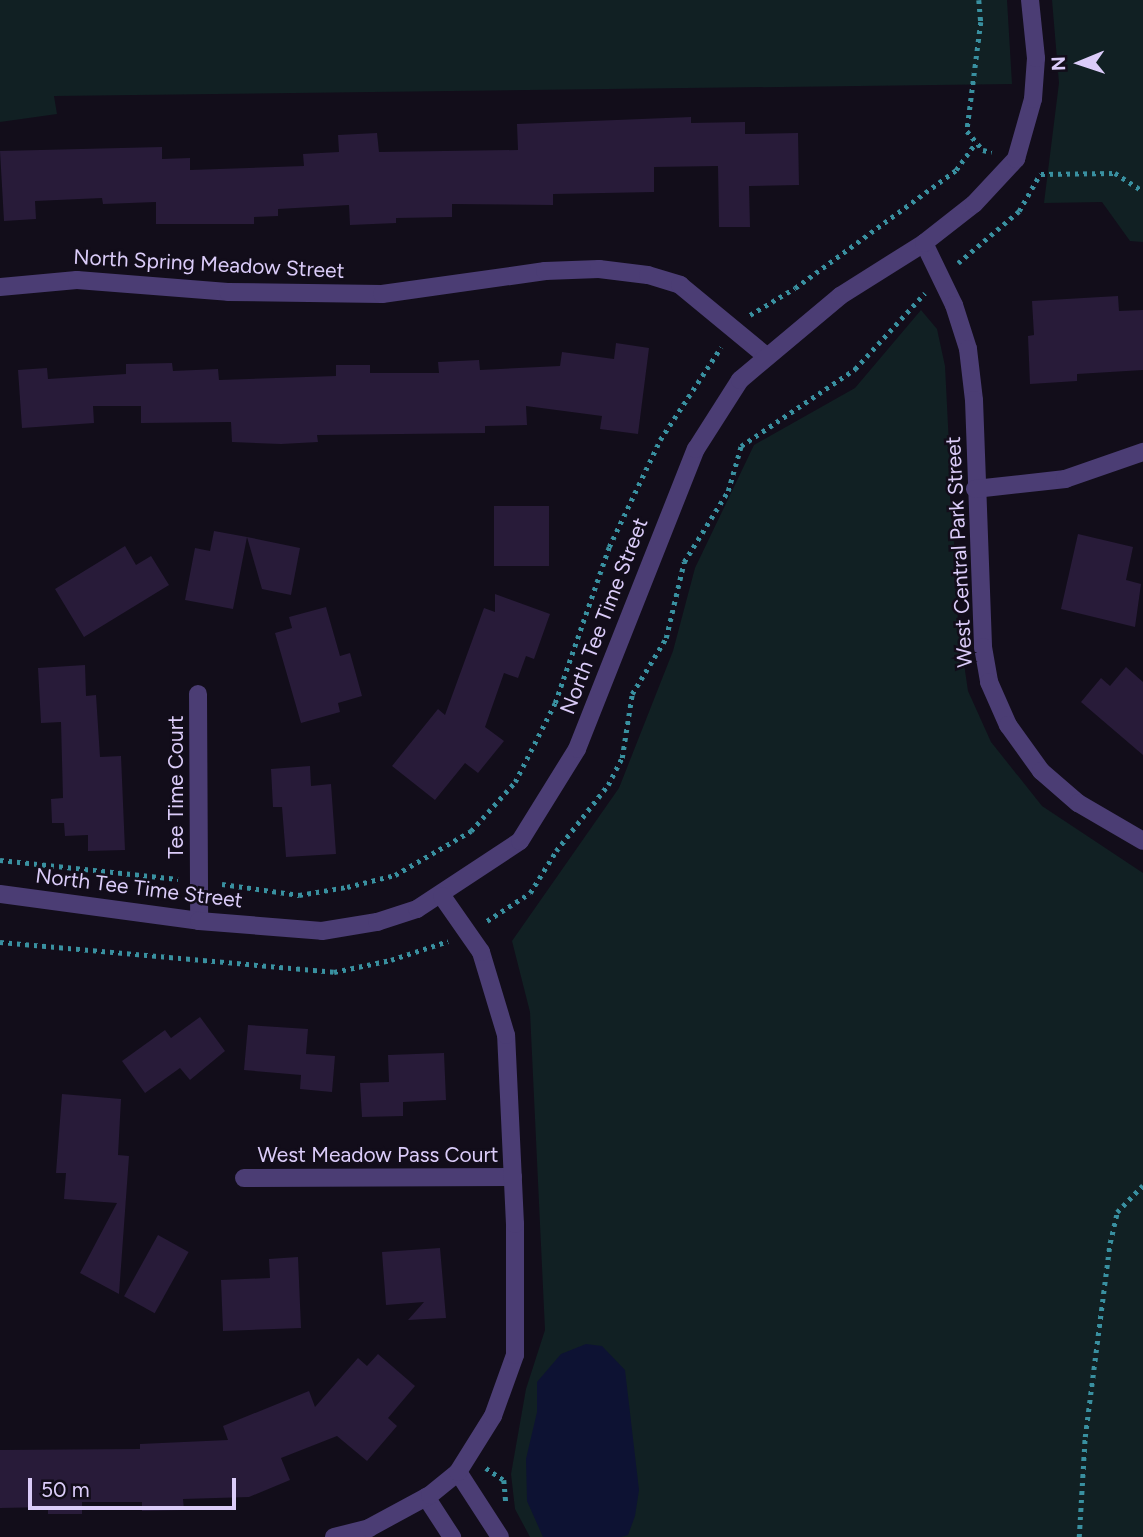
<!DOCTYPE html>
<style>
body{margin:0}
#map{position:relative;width:1143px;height:1537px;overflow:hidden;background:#120d1a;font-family:Figtree,sans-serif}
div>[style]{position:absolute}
.green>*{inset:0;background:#112023}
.water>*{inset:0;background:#0d1233}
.building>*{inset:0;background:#281b39;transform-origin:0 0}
.path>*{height:4.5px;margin-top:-2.25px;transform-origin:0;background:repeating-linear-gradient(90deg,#3990a0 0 3.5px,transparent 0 8.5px)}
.street>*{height:18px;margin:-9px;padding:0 9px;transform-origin:9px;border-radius:9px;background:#4b3d74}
span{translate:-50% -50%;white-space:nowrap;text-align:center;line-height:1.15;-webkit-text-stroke:5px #120d1a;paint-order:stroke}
.street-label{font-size:21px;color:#dbccf9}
.north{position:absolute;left:1045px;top:28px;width:70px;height:70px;-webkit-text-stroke:5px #120d1a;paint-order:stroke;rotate:268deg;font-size:19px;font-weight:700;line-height:28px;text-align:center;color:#dbccf9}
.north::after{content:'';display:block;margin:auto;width:24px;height:32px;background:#dbccf9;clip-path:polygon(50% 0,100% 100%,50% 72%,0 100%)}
.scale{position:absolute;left:28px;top:1478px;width:208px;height:32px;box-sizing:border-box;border:4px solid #dbccf9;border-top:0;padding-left:9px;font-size:21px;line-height:24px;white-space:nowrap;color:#dbccf9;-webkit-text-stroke:5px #120d1a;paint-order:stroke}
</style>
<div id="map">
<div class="green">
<div style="clip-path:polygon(0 0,1007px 0,1012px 84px,54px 96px,57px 114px,0 122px)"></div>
<div style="clip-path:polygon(1052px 0,1143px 0,1143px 242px,1130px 241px,1102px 202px,1044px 203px,1059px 83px)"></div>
<div style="clip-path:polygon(921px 310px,937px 329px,945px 366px,958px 623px,968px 691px,991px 742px,1042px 806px,1143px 873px,1143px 1537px,530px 1537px,515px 1509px,511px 1474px,526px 1389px,545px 1330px,530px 1012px,512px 941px,619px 788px,673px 651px,695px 568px,754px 445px,855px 388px)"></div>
</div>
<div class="water">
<div style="clip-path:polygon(586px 1344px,602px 1346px,625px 1370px,639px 1490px,635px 1516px,628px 1535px,621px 1537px,543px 1537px,527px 1501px,526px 1459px,537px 1412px,537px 1382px,561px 1354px)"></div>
</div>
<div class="building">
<div style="clip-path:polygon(691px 117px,691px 123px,745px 122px,745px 134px,798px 133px,799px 185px,749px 186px,750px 227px,719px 227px,718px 166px,654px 167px,654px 192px,553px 194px,553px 205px,452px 204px,452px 217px,396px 218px,396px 223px,350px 225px,349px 205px,278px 209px,278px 216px,254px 217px,254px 224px,156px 224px,156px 202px,103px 204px,102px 198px,35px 201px,36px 219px,4px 221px,0 151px,162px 147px,162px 159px,190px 158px,190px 170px,304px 166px,303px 154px,339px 152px,338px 135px,377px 133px,379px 152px,518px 150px,517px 124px)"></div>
<div style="clip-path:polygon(1118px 296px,1119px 311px,1143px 310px,1143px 370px,1077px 374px,1077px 381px,1030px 384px,1028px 336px,1034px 335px,1032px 301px)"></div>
<div style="clip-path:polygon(616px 343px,649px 348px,638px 434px,600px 429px,602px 416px,526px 406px,527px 425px,485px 426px,485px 433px,317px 435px,318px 442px,281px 444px,232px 442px,231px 422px,141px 423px,141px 406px,93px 406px,94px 423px,22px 428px,18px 370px,47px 368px,48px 379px,126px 374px,126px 364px,172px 363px,173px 371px,218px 369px,219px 380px,336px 376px,336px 365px,370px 365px,370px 373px,439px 373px,438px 362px,479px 360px,480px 370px,560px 366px,562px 352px,614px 359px)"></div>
<div style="left:549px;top:506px;width:60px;height:55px;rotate:90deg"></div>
<div style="clip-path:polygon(214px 531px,247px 537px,233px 609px,185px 600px,195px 548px,210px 551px)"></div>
<div style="clip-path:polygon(1078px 534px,1133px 547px,1126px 580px,1141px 584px,1135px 627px,1061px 609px)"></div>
<div style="clip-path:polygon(247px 537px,300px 548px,291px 595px,262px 589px)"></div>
<div style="clip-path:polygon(125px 546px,136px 565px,151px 556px,169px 585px,84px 637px,55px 589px)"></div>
<div style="clip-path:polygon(495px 594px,550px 614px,534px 659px,526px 656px,518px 678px,504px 673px,485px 727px,504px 741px,478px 773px,465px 763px,435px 800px,392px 766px,438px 709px,445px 715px,484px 608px,495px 612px)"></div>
<div style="clip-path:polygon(326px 607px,340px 656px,350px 653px,362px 696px,338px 703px,340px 712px,301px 723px,275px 633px,292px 628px,289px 617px)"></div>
<div style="clip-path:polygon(85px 665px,86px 696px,96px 695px,100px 757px,121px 756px,125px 850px,88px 851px,88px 835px,65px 836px,64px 823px,52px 823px,51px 799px,63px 798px,61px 722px,41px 723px,38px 668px)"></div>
<div style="clip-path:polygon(1126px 667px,1143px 682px,1143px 755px,1081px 702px,1101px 678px,1110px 686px)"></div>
<div style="clip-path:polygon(310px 766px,311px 786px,331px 784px,336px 854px,286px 857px,282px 807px,273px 807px,271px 769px)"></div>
<div style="clip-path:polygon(200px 1017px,225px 1051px,190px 1080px,180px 1068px,145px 1093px,122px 1061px,165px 1030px,171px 1038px)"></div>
<div style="clip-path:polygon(248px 1025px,308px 1029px,306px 1054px,335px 1056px,332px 1092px,300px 1089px,301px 1075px,244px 1070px)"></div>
<div style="clip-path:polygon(444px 1053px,446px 1100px,403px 1102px,403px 1116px,362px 1117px,360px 1083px,389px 1082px,388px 1055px)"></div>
<div style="clip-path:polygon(62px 1094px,121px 1099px,118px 1155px,129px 1156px,119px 1294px,80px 1273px,117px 1203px,64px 1199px,66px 1173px,56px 1173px)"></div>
<div style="left:158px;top:1235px;width:35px;height:70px;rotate:29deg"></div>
<div style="clip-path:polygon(440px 1248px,446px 1318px,408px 1320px,424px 1302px,386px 1305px,382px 1252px)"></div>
<div style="clip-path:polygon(298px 1257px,301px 1328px,223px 1331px,221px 1280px,270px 1278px,269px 1259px)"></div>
<div style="clip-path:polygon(378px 1354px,415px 1386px,388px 1418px,397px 1426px,367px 1461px,337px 1436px,281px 1458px,290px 1480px,249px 1497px,183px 1499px,184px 1510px,142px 1511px,142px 1502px,82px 1502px,82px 1514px,48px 1514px,48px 1507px,0 1508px,0 1450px,140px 1449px,140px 1444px,228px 1440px,223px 1426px,309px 1391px,315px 1407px,358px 1358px,367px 1366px)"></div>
</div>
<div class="path">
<div style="left:979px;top:0;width:22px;rotate:85deg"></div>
<div style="left:981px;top:22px;width:110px;rotate:97.3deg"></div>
<div style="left:967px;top:131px;width:25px;rotate:50deg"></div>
<div style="left:983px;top:150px;width:9px;rotate:13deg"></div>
<div style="left:1041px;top:174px;width:74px;rotate:-0.8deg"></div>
<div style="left:1115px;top:173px;width:33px;rotate:33deg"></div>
<div style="left:958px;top:263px;width:80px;rotate:-40.4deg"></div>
<div style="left:1019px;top:211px;width:43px;rotate:-60.4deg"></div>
<div style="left:750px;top:315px;width:52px;rotate:-31deg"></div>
<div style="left:795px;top:288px;width:200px;rotate:-36.2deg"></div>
<div style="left:956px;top:170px;width:34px;rotate:-54deg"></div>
<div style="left:0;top:860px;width:179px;rotate:6.1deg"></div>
<div style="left:222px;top:884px;width:78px;rotate:8.1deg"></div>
<div style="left:299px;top:895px;width:49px;rotate:-9.5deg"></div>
<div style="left:347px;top:887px;width:49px;rotate:-14deg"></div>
<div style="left:395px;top:875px;width:88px;rotate:-30.1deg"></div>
<div style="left:471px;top:831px;width:66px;rotate:-48.1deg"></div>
<div style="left:515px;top:782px;width:89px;rotate:-63.1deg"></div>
<div style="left:555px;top:703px;width:165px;rotate:-70.9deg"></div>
<div style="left:609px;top:547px;width:119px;rotate:-64.5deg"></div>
<div style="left:660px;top:440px;width:111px;rotate:-56.7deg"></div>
<div style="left:487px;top:921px;width:51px;rotate:-33.1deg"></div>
<div style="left:530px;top:893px;width:49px;rotate:-58.2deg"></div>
<div style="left:556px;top:851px;width:84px;rotate:-51.8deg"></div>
<div style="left:608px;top:785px;width:30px;rotate:-63deg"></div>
<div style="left:622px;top:758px;width:65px;rotate:-81.1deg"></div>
<div style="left:632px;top:694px;width:66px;rotate:-58.7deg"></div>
<div style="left:666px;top:638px;width:78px;rotate:-76.7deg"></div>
<div style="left:684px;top:562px;width:84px;rotate:-58.2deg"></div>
<div style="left:728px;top:491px;width:47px;rotate:-73.9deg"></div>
<div style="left:741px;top:446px;width:138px;rotate:-34deg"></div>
<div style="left:855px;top:369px;width:103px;rotate:-47.4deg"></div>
<div style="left:0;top:942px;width:335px;rotate:5.1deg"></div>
<div style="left:334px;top:972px;width:58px;rotate:-11.9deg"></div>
<div style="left:391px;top:960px;width:60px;rotate:-18.4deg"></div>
<div style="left:486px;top:1468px;width:22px;rotate:34deg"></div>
<div style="left:504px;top:1480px;width:22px;rotate:85deg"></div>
<div style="left:1079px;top:1537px;width:100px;rotate:-86.6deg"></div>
<div style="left:1085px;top:1437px;width:196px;rotate:-82.7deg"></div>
<div style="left:1110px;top:1243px;width:32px;rotate:-77deg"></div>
<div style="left:1117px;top:1212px;width:37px;rotate:-46deg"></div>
</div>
<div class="street">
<div style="left:924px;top:243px;width:69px;rotate:64.2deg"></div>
<div style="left:954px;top:305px;width:46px;rotate:72.3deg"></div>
<div style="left:968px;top:349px;width:51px;rotate:83.3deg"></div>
<div style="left:974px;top:400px;width:247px;rotate:87.9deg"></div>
<div style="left:983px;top:647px;width:36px;rotate:80deg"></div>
<div style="left:989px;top:682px;width:47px;rotate:66.2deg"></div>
<div style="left:1008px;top:725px;width:57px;rotate:54.3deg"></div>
<div style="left:1041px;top:771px;width:49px;rotate:40.9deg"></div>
<div style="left:1078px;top:803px;width:75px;rotate:30.3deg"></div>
<div style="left:0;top:287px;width:77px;rotate:-5.2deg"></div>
<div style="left:77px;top:280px;width:151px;rotate:4.5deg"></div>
<div style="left:228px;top:292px;width:154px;rotate:0.7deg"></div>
<div style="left:382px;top:294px;width:165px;rotate:-8deg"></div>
<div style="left:545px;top:271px;width:54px;rotate:-2.1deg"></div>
<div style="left:599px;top:269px;width:49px;rotate:7deg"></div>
<div style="left:648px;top:275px;width:34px;rotate:17deg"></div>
<div style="left:680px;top:285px;width:110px;rotate:39.5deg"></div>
<div style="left:975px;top:489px;width:91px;rotate:-6.3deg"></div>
<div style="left:1065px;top:479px;width:83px;rotate:-19.1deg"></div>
<div style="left:198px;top:694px;width:227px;rotate:89.7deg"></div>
<div style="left:0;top:894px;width:201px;rotate:7.7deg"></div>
<div style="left:199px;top:921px;width:123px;rotate:4.6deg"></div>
<div style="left:322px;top:931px;width:56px;rotate:-9.3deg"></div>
<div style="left:377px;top:922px;width:42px;rotate:-18deg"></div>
<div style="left:417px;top:909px;width:123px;rotate:-33.4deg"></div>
<div style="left:520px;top:841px;width:108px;rotate:-58.2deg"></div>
<div style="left:577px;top:749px;width:323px;rotate:-68.4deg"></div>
<div style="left:696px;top:449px;width:82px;rotate:-57.5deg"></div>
<div style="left:740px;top:380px;width:131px;rotate:-40deg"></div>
<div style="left:840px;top:296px;width:99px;rotate:-32.2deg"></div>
<div style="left:924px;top:243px;width:63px;rotate:-38deg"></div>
<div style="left:974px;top:204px;width:62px;rotate:-47deg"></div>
<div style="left:1016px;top:159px;width:62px;rotate:-74.2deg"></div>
<div style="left:1033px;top:99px;width:41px;rotate:-85.8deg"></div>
<div style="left:1036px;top:58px;width:58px;rotate:-95.9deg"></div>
<div style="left:244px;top:1178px;width:269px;rotate:-0.2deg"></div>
<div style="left:458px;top:1472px;width:77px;rotate:57.1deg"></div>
<div style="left:426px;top:1497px;width:48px;rotate:57deg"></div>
<div style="left:334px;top:1537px;width:36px;rotate:-14deg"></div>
<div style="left:369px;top:1528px;width:69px;rotate:-28.4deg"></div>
<div style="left:430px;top:1495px;width:36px;rotate:-39deg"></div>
<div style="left:458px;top:1472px;width:66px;rotate:-58deg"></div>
<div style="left:493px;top:1416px;width:65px;rotate:-70.2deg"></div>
<div style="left:515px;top:1355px;width:131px;rotate:-90deg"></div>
<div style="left:515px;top:1224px;width:189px;rotate:-92.7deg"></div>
<div style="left:506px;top:1035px;width:87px;rotate:-106.8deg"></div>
<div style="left:481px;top:952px;width:68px;rotate:-124.9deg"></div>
</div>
<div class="street-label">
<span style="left:209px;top:264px;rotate:3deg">North Spring Meadow Street</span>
<span style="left:959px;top:552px;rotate:-93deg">West Central Park Street</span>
<span style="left:604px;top:616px;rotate:-69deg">North Tee Time Street</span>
<span style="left:176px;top:787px;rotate:-90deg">Tee Time Court</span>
<span style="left:139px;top:888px;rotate:7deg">North Tee Time Street</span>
<span style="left:378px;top:1155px">West Meadow Pass Court</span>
</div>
<div class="north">N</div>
<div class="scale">50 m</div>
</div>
